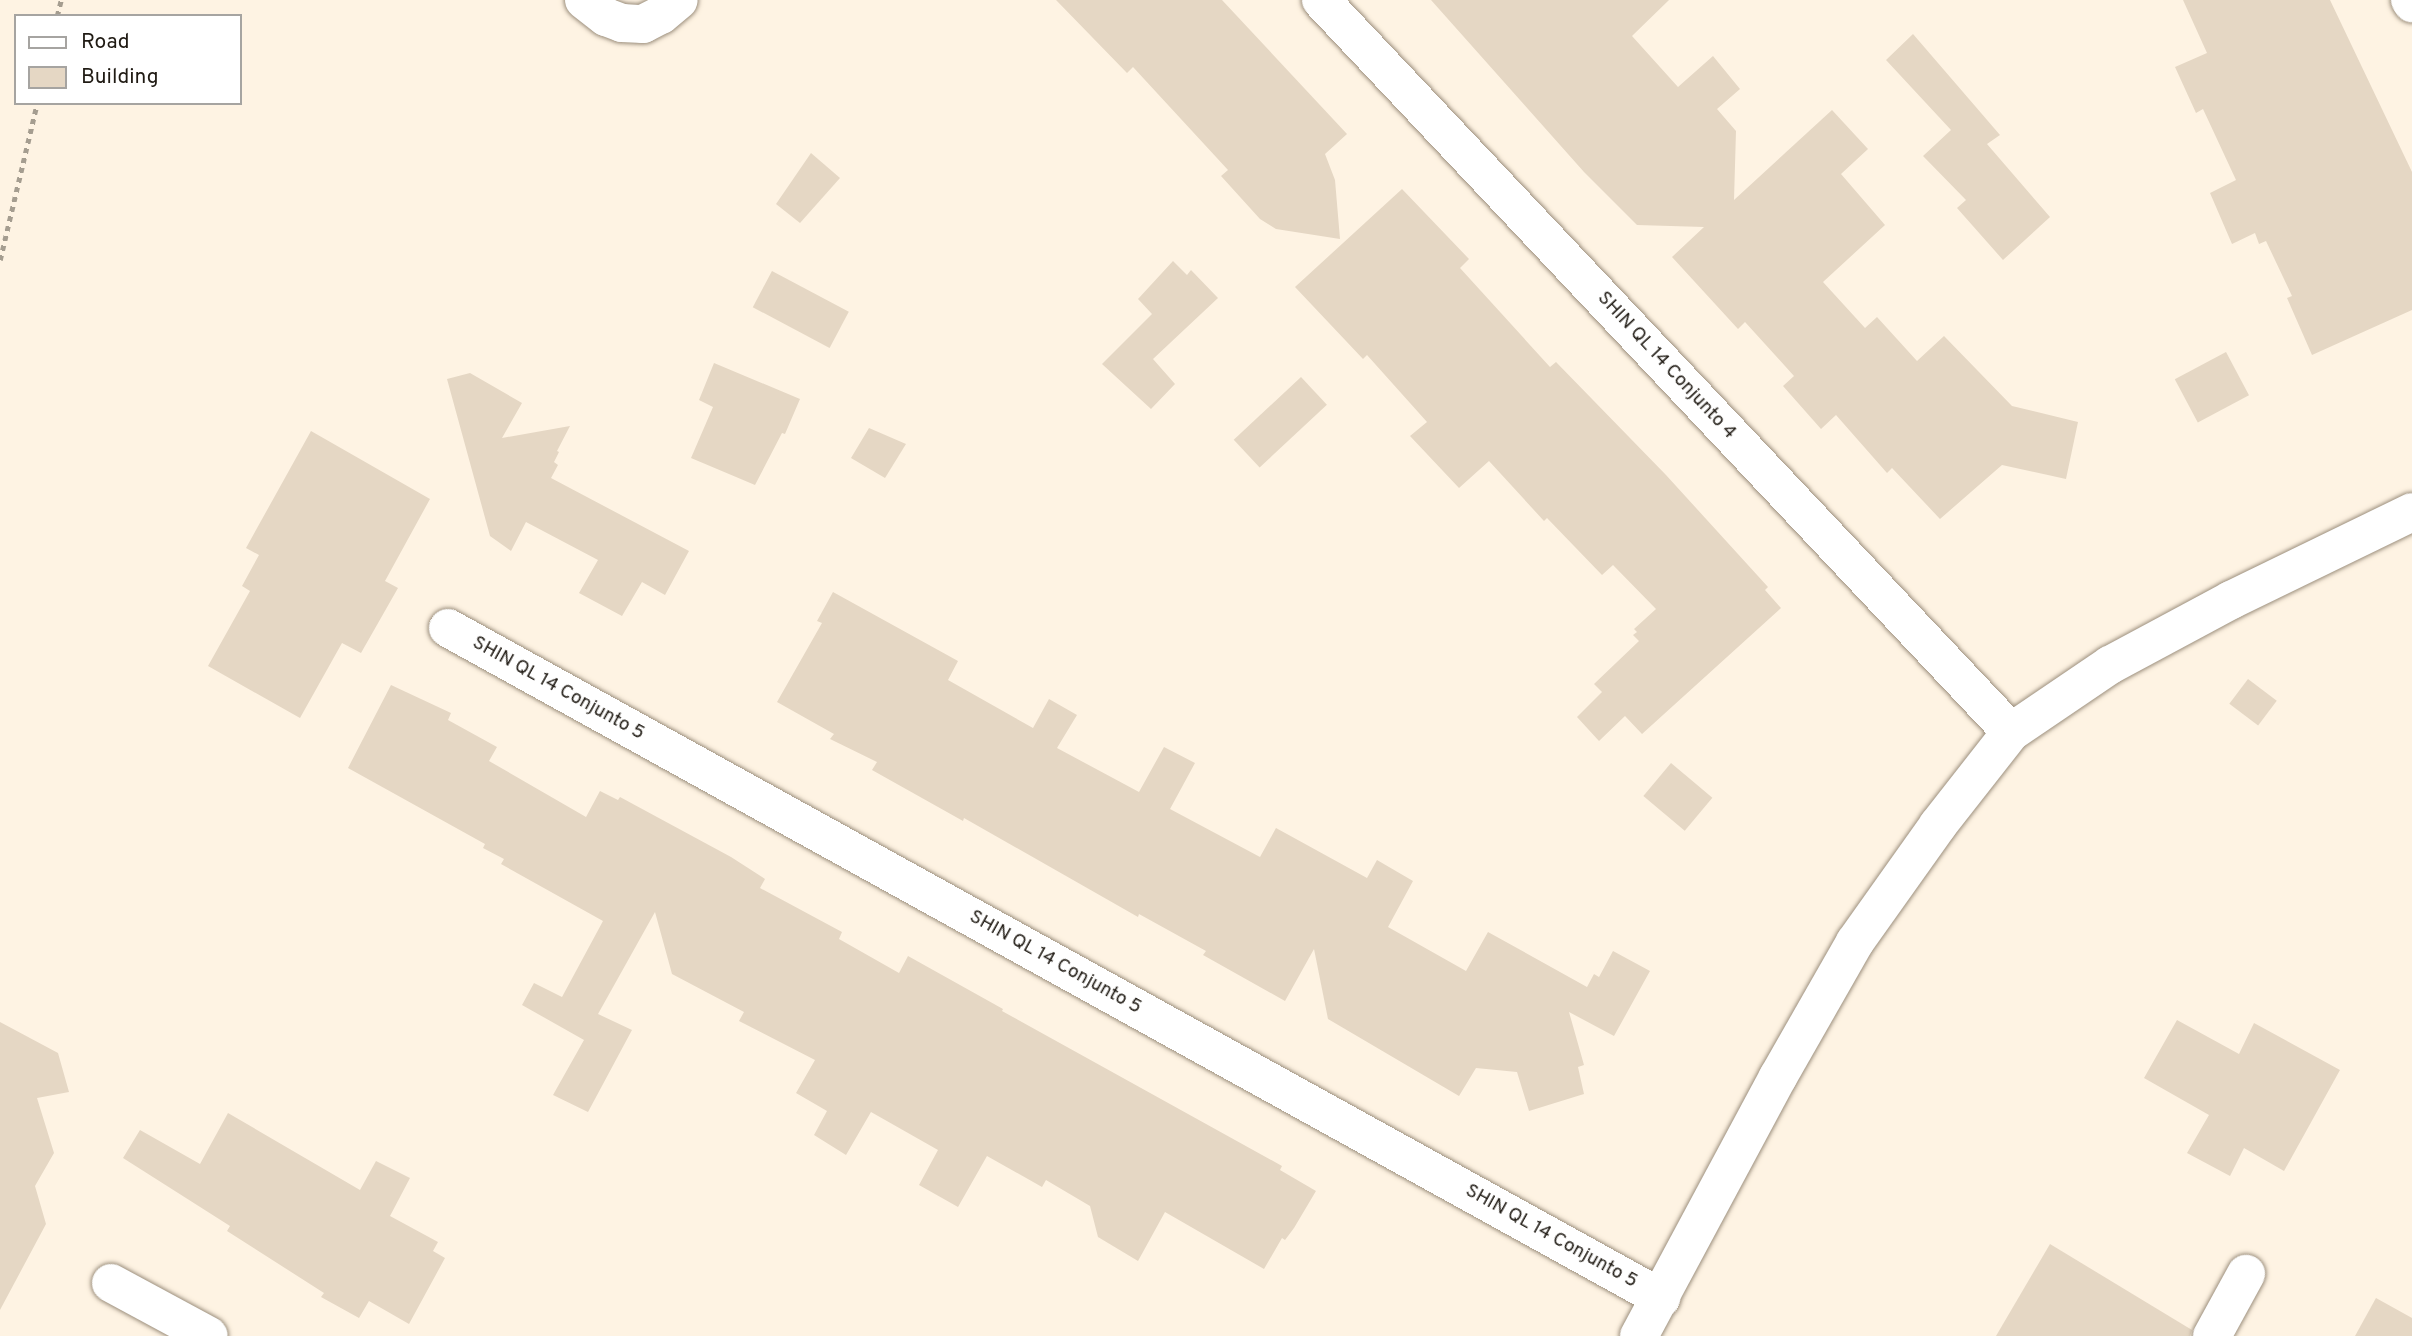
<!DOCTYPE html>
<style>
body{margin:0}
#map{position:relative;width:2412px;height:1336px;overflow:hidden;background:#fef3e3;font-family:Overpass,sans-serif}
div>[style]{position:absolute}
.building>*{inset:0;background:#e5d7c4;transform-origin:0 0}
.path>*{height:4.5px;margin-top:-2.25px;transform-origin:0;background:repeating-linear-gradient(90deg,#a59d90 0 5px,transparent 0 10px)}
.roads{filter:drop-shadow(0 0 2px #9c8f7d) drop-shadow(0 0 2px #9c8f7d)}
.minor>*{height:38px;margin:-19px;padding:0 19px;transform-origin:19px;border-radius:19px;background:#fff}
.tertiary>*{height:38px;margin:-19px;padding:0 19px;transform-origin:19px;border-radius:19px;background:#fff}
span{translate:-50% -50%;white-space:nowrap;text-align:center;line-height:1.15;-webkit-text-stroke:5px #fff;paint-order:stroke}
.street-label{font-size:19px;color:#201b14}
.legend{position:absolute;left:14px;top:14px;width:228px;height:91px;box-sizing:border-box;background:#fff;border:2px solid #a6a4a1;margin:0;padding:9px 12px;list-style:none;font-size:21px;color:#201b14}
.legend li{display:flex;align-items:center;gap:14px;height:35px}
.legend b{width:35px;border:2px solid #a6a4a1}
</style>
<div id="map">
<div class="building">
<div style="clip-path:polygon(1056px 0,1222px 0,1347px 134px,1325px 154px,1335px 180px,1340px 239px,1276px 229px,1260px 219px,1221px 176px,1228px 170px,1133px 67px,1127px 73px)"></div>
<div style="clip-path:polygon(1431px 0,1669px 0,1632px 36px,1678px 87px,1713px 56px,1740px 89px,1717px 109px,1736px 131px,1734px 200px,1832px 110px,1868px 149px,1841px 174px,1885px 225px,1823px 282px,1865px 328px,1877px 317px,1917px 361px,1944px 336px,2012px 406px,2078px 422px,2066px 479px,2002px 465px,1940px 519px,1892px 468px,1887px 473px,1836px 415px,1821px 429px,1783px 386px,1794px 376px,1745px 322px,1738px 329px,1672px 257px,1704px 227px,1637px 225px,1584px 172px)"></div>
<div style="clip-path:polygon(2183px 0,2330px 0,2412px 172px,2412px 310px,2312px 355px,2287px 298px,2292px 296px,2266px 241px,2259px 244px,2255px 233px,2232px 244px,2210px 193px,2236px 180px,2203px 109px,2196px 113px,2175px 67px,2207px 53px)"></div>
<div style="clip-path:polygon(1913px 34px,2000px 135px,1987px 144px,2050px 217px,2003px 260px,1957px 208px,1966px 200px,1923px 156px,1951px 130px,1886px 60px)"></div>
<div style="clip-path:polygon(811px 153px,840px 178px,800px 223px,776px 204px)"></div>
<div style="clip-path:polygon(1402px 189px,1469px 259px,1460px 268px,1550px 367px,1556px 362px,1666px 475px,1768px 587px,1765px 590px,1781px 608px,1642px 734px,1625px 716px,1599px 741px,1577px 717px,1602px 692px,1594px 684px,1639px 641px,1633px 635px,1637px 632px,1634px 629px,1656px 609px,1613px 565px,1602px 575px,1547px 518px,1544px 521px,1489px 461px,1459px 488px,1410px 436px,1427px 422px,1367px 355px,1363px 359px,1295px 287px)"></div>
<div style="clip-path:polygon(1173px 261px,1187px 275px,1191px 270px,1218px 298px,1153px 359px,1175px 384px,1151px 409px,1102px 364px,1152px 314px,1138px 299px)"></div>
<div style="left:772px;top:271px;width:87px;height:41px;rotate:28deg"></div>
<div style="left:2226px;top:352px;width:49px;height:58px;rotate:62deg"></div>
<div style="clip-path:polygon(714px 363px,800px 399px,785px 434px,782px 433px,755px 485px,691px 458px,713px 407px,699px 400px)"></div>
<div style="clip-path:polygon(470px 373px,522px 403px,502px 438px,570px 426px,557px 451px,559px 452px,554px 462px,558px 465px,551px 478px,689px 551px,665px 595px,642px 582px,622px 616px,579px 593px,598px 560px,526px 522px,511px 551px,490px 536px,447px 379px)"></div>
<div style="left:1301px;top:377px;width:38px;height:92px;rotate:47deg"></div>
<div style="clip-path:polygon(869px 428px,906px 444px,885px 478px,851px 458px)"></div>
<div style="clip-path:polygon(311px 431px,430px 499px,385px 581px,398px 588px,361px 653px,342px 643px,300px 718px,208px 666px,250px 591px,242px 586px,259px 555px,246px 548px)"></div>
<div style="clip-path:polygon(833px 592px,958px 661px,948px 680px,1033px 728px,1049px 699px,1077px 715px,1057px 748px,1139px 792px,1164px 747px,1195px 763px,1170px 809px,1260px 857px,1276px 828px,1367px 878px,1377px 860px,1413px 881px,1388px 927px,1466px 971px,1488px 932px,1587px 987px,1594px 974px,1599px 977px,1613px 951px,1650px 971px,1614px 1036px,1569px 1012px,1584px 1065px,1578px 1067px,1584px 1094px,1529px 1111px,1517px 1072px,1476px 1068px,1459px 1096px,1328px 1019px,1314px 949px,1285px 1001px,1203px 955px,1206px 951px,1139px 914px,1138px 917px,964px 818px,963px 821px,872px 770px,877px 762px,830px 739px,834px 734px,777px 702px,822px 623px,817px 621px)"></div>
<div style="left:2248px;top:679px;width:36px;height:31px;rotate:37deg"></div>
<div style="clip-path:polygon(391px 685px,451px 713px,448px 720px,497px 747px,489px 761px,586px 817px,600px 791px,618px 800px,620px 797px,731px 857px,765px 879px,760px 888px,842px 932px,839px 939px,899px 973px,908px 956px,1003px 1009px,1002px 1011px,1282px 1166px,1280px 1170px,1316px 1191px,1294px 1228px,1285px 1240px,1282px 1238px,1264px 1269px,1165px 1212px,1138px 1261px,1098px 1237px,1090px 1206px,1046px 1180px,1042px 1187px,987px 1156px,958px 1207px,919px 1185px,938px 1150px,871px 1112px,846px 1155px,814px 1135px,827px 1111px,796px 1093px,815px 1060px,739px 1021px,744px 1012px,672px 974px,655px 912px,598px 1014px,632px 1030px,588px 1112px,553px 1095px,584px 1040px,522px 1005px,534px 983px,562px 997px,603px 921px,501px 864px,504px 859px,483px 848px,485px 844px,348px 768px)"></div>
<div style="left:1671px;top:763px;width:54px;height:43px;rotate:40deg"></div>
<div style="clip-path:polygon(2177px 1020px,2239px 1054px,2254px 1023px,2340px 1070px,2284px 1171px,2244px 1148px,2230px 1176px,2187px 1153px,2209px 1115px,2144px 1078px)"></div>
<div style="clip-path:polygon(0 1022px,58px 1053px,69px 1092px,37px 1098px,54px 1153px,35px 1186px,46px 1224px,0 1310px)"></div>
<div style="clip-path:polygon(228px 1113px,360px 1190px,376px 1161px,410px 1178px,390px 1216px,438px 1242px,433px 1251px,445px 1258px,409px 1324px,369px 1301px,359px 1318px,321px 1297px,324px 1293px,227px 1231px,230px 1226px,123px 1158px,140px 1130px,200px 1164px)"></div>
<div style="clip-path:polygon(2050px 1244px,2192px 1330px,2190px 1336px,1996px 1336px)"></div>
<div style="clip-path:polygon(2376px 1298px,2412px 1318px,2412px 1336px,2355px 1336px)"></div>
</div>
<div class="path">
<div style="left:57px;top:16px;width:16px;rotate:-76deg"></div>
<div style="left:0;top:260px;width:161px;rotate:-76.7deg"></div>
</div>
<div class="roads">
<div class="minor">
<div style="left:584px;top:0;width:28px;rotate:38deg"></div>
<div style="left:606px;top:17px;width:17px;rotate:21deg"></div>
<div style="left:622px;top:23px;width:21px;rotate:3deg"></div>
<div style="left:643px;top:24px;width:20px;rotate:-27deg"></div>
<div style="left:661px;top:15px;width:23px;rotate:-40deg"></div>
<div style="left:1321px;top:0;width:1006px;rotate:46.69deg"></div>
<div style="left:2410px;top:0;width:4px;rotate:56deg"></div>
<div style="left:448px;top:628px;width:1386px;rotate:28.91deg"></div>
<div style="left:111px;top:1283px;width:111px;rotate:28.4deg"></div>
<div style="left:2212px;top:1336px;width:71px;rotate:-61.3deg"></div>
</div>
<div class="tertiary">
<div style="left:1639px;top:1336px;width:294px;rotate:-61.8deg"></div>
<div style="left:1778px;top:1077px;width:155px;rotate:-60.3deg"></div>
<div style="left:1855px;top:942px;width:143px;rotate:-54.6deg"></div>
<div style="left:1938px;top:825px;width:118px;rotate:-51.9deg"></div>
<div style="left:2011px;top:732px;width:120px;rotate:-34.1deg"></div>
<div style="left:2110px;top:665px;width:137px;rotate:-28.2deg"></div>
<div style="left:2231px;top:600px;width:201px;rotate:-25.9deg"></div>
</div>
</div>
<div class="street-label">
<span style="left:1666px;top:366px;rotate:47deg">SHIN QL 14 Conjunto 4</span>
<span style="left:558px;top:689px;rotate:29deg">SHIN QL 14 Conjunto 5</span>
<span style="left:1055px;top:963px;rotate:29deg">SHIN QL 14 Conjunto 5</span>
<span style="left:1551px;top:1237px;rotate:29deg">SHIN QL 14 Conjunto 5</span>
</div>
<ul class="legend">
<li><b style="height:9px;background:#fff"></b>Road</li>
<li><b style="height:19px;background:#e5d7c4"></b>Building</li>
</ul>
</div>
